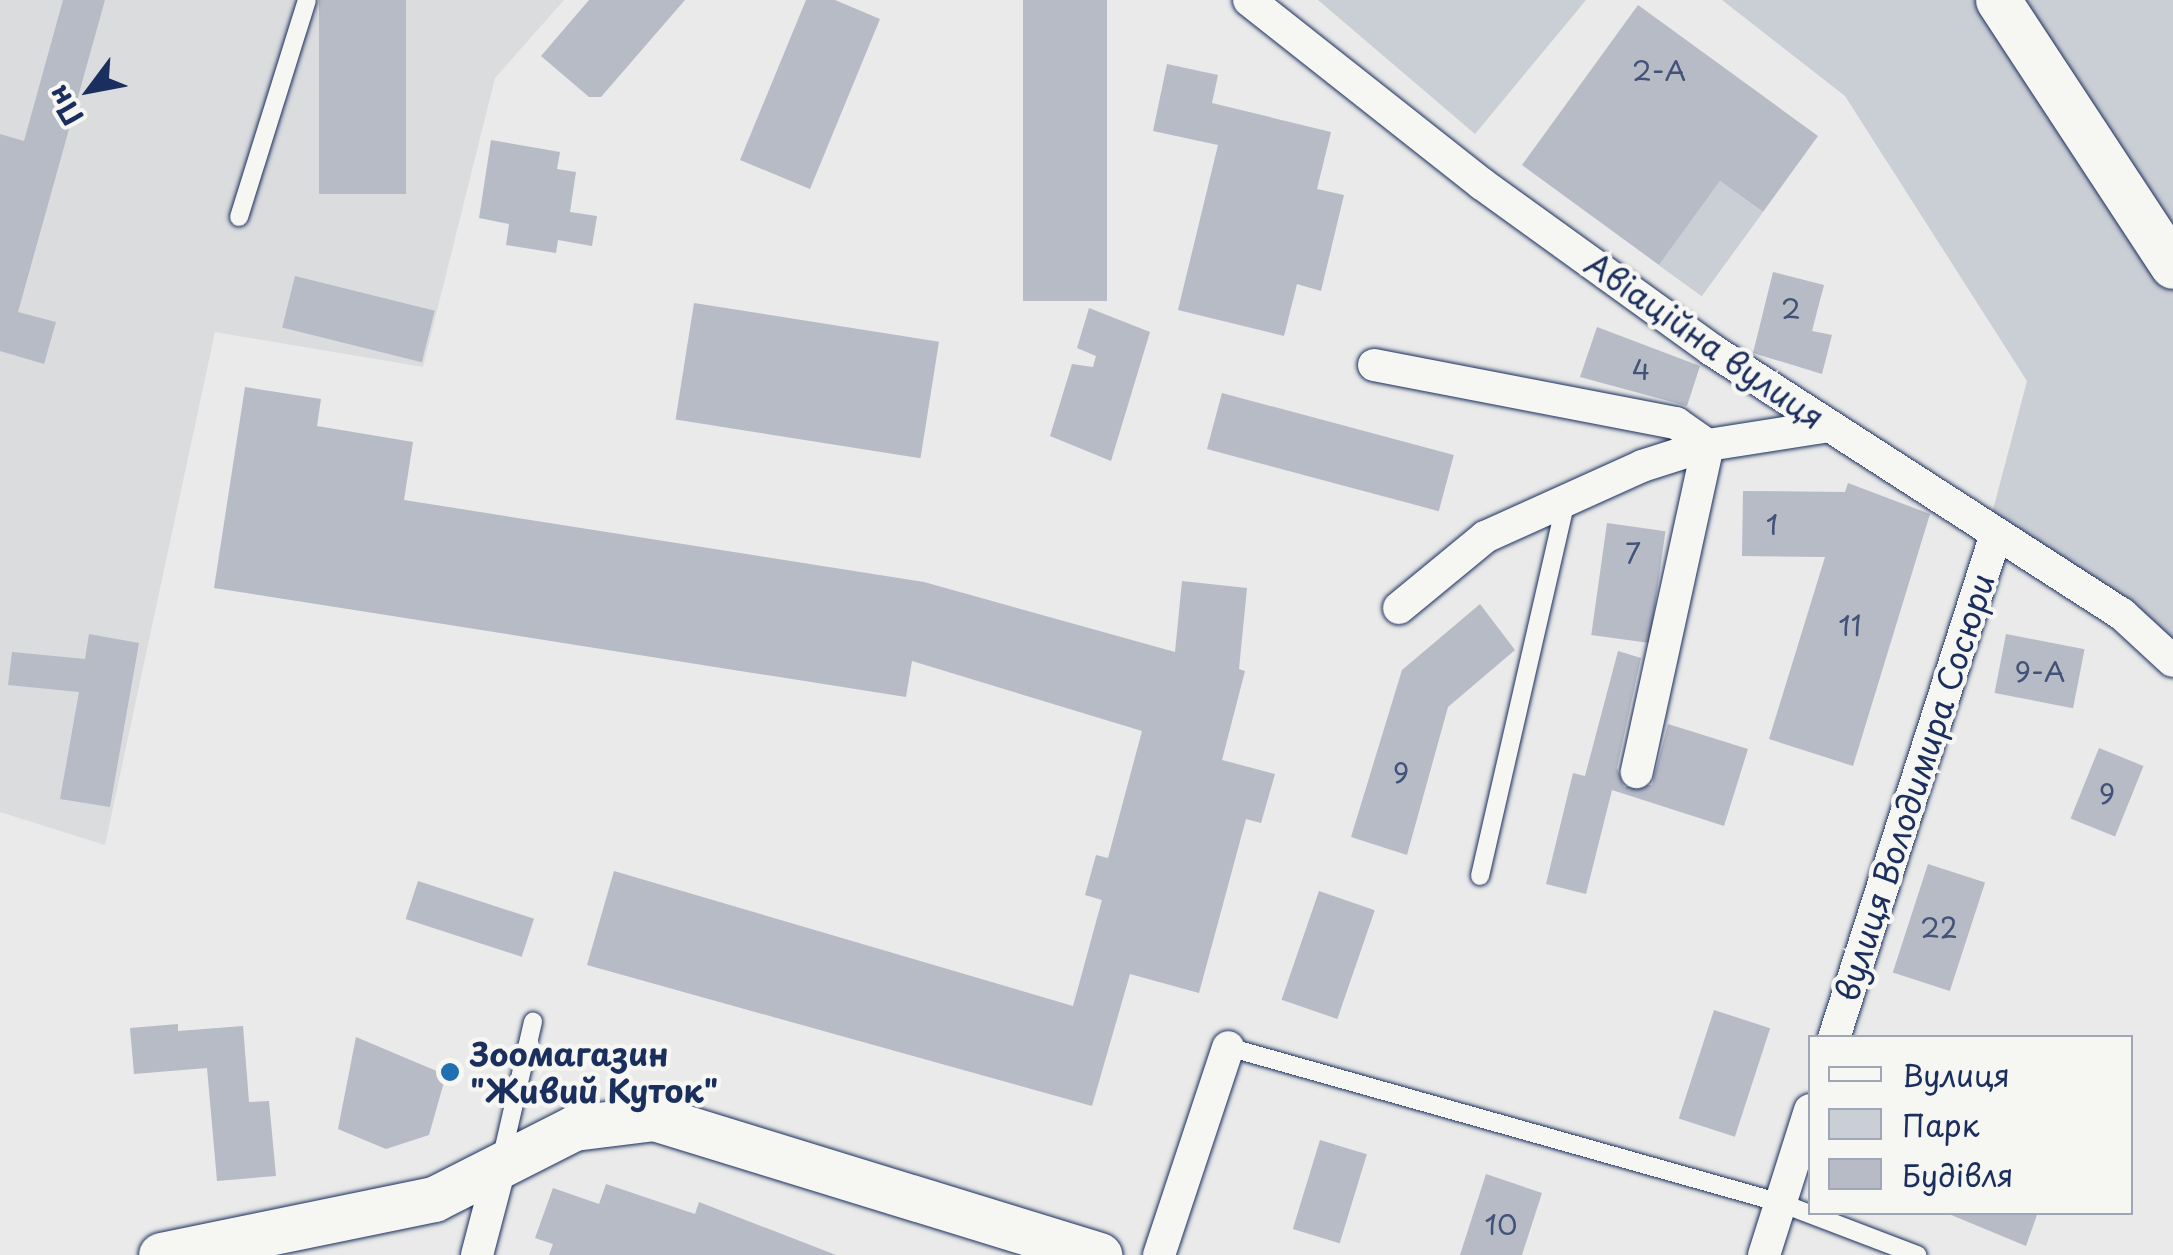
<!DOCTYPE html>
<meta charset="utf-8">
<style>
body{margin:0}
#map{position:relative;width:2173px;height:1255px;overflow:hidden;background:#e9eae9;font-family:"Playpen Sans",sans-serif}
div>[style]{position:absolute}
.built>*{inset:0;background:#dadcde}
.green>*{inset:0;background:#caced5;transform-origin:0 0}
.building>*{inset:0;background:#b6bbc6;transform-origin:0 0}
.roads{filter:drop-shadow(0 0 2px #1b2f5e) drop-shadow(0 0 2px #1b2f5e)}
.lane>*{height:18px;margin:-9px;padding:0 9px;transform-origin:9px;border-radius:9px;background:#f6f6f2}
.street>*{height:32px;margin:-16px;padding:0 16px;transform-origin:16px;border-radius:16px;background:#f6f6f2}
.secondary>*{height:45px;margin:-22.5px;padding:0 22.5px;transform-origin:22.5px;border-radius:22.5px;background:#f6f6f2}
.dots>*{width:28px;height:28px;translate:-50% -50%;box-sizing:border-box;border:5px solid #f6f6f2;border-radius:50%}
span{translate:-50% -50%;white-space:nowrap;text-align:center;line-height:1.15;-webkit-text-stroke:9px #f6f6f2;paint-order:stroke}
.number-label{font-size:28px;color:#425278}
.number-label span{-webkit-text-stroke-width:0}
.street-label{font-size:32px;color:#1b2f5e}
.poi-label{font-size:32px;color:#1b2f5e;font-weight:700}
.left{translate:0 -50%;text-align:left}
.legend{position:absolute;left:1808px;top:1035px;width:325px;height:180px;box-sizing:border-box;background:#f6f6f2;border:2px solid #9ea6b7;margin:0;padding:12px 18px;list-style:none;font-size:30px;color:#1b2f5e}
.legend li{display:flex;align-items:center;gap:20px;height:50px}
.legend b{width:50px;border:2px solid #9ea6b7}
.north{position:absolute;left:40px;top:40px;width:100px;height:100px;-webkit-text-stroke:8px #f6f6f2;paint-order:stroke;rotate:238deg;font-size:28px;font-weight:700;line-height:40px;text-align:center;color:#1b2f5e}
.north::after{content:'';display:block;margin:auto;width:35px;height:45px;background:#1b2f5e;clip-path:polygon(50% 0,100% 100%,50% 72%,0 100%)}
</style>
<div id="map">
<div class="built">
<div style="clip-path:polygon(0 0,564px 0,495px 78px,423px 367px,215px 332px,105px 845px,0 812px)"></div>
</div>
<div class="green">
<div style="clip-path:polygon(1318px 0,1586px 0,1475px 134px)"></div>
<div style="clip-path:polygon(1722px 0,2173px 0,2173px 650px,1989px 525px,2027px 381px,1845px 96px)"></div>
<div style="left:1720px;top:181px;width:53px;height:104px;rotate:36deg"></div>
</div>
<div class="building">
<div style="clip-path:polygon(63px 0,105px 0,18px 312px,56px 322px,44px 364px,0 351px,0 134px,24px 141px)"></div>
<div style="left:319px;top:0;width:87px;height:194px"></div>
<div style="clip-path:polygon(589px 0,685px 0,601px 97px,589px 97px,541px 56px)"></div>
<div style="clip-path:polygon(806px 0,835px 0,880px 19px,810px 189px,740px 160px)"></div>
<div style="left:1023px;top:0;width:84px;height:301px"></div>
<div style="clip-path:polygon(1638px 5px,1818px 136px,1763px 212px,1720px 181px,1659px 265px,1522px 165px)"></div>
<div style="clip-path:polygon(1167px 64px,1218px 75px,1212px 103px,1331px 132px,1317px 189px,1344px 195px,1321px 291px,1297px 284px,1284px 336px,1178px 310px,1218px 145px,1153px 131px)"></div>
<div style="clip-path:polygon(491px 140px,560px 152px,557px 169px,576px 172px,570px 212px,597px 216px,592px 246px,558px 240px,556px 253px,506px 245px,509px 224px,479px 218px)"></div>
<div style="clip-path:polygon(1773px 272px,1824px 285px,1812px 331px,1832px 335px,1822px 374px,1753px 353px)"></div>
<div style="left:295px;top:276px;width:144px;height:53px;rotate:14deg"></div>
<div style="left:694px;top:303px;width:248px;height:118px;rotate:9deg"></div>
<div style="clip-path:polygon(1089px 308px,1150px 332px,1111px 461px,1050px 436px,1072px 364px,1093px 367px,1096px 356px,1077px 348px)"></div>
<div style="clip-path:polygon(1597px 327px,1700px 366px,1687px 406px,1580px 377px)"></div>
<div style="clip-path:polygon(245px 387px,321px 399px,317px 426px,413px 442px,404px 500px,924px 582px,1175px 652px,1182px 581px,1247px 588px,1239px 669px,1245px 671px,1222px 760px,1275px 774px,1261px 823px,1246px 819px,1199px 993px,1130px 974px,1092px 1106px,587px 965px,614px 871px,1073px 1006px,1102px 900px,1085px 895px,1096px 855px,1108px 858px,1142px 731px,912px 661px,906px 697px,214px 588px)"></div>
<div style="left:1222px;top:393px;width:240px;height:58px;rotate:15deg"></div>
<div style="clip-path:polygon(1848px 483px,1930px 514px,1853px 766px,1769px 739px,1825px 557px,1742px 556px,1743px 491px,1845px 492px)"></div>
<div style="left:1607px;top:523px;width:59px;height:113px;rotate:8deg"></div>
<div style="clip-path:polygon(1480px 604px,1515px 650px,1448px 707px,1407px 855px,1351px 837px,1402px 670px)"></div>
<div style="clip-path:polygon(89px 634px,139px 643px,110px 807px,60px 799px,79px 692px,8px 685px,12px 652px,85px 659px)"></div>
<div style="left:2006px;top:634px;width:80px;height:60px;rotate:11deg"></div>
<div style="clip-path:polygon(1618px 651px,1641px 658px,1617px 768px,1624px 787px,1652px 785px,1668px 724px,1748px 749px,1724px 826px,1612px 790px,1586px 894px,1546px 884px,1573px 773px,1585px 776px)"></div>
<div style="left:2099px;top:748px;width:48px;height:76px;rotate:22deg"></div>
<div style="left:1928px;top:864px;width:60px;height:114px;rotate:18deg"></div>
<div style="left:418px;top:881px;width:122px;height:40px;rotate:18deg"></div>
<div style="left:1319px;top:891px;width:59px;height:115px;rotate:19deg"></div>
<div style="left:1714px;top:1010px;width:59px;height:114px;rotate:18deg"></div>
<div style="clip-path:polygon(178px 1024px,178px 1031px,243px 1026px,249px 1102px,269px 1101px,276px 1176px,217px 1181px,207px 1068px,134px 1074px,130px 1028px)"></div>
<div style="clip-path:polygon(356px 1037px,446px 1075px,429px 1135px,386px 1149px,338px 1129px)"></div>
<div style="left:1320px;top:1140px;width:49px;height:93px;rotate:17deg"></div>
<div style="clip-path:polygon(1486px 1174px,1542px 1193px,1522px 1255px,1460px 1255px)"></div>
<div style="clip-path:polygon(606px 1184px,695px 1214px,699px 1202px,836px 1255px,549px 1255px,553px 1244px,535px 1238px,553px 1188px,599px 1204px)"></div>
<div style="clip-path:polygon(1944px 1212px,2038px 1212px,2026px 1246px)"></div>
</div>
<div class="roads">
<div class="lane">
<div style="left:239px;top:217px;width:227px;rotate:-72.6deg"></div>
<div style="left:1480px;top:876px;width:386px;rotate:-77.1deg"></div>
<div style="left:1228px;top:1047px;width:575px;rotate:15.75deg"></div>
<div style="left:1781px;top:1203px;width:146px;rotate:20.9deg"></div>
<div style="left:502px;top:1156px;width:138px;rotate:-77deg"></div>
</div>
<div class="street">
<div style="left:1249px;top:0;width:297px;rotate:38.3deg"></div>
<div style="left:1482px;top:184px;width:284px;rotate:35.8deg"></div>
<div style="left:1712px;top:350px;width:488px;rotate:32.8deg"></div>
<div style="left:2122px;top:614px;width:69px;rotate:42.7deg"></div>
<div style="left:1374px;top:365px;width:308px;rotate:10.9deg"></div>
<div style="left:1676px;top:423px;width:39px;rotate:35deg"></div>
<div style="left:1708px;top:445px;width:335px;rotate:102.3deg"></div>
<div style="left:1399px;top:608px;width:112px;rotate:-39.5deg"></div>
<div style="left:1485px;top:537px;width:172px;rotate:-24.3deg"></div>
<div style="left:1642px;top:466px;width:69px;rotate:-17.7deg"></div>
<div style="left:1708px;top:445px;width:122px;rotate:-8.9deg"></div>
<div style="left:1834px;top:1038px;width:526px;rotate:-72.18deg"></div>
<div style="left:477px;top:1255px;width:87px;rotate:-75.3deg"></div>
<div style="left:1159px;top:1255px;width:219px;rotate:-71.6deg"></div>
<div style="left:1764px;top:1255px;width:152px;rotate:-72.4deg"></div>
</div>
<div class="secondary">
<div style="left:1998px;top:0;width:318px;rotate:56.7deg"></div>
<div style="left:161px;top:1255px;width:279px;rotate:-11.6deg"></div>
<div style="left:434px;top:1199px;width:157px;rotate:-26.9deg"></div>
<div style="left:574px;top:1128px;width:81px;rotate:-7.1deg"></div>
<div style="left:654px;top:1118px;width:466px;rotate:17.1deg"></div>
</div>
</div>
<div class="dots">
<div style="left:450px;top:1072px;background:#1f6fb2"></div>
</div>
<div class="number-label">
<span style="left:1659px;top:70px">2-А</span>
<span style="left:1791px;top:308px">2</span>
<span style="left:1641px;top:369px">4</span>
<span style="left:1772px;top:524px">1</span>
<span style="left:1633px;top:553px">7</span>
<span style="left:1850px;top:625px">11</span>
<span style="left:2040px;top:671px">9-А</span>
<span style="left:1401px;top:772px">9</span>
<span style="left:2107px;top:793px">9</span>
<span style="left:1939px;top:927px">22</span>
<span style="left:1501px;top:1224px">10</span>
</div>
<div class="street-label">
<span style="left:1705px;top:340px;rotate:35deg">Авіаційна вулиця</span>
<span style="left:1914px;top:787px;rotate:-72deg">вулиця Володимира Сосюри</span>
</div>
<div class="poi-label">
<span class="left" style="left:470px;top:1072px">Зоомагазин<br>"Живий Куток"</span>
</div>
<ul class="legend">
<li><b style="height:12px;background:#f6f6f2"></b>Вулиця</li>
<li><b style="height:28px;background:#caced5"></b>Парк</li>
<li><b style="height:28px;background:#b6bbc6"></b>Будівля</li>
</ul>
<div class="north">Пн</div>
</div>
